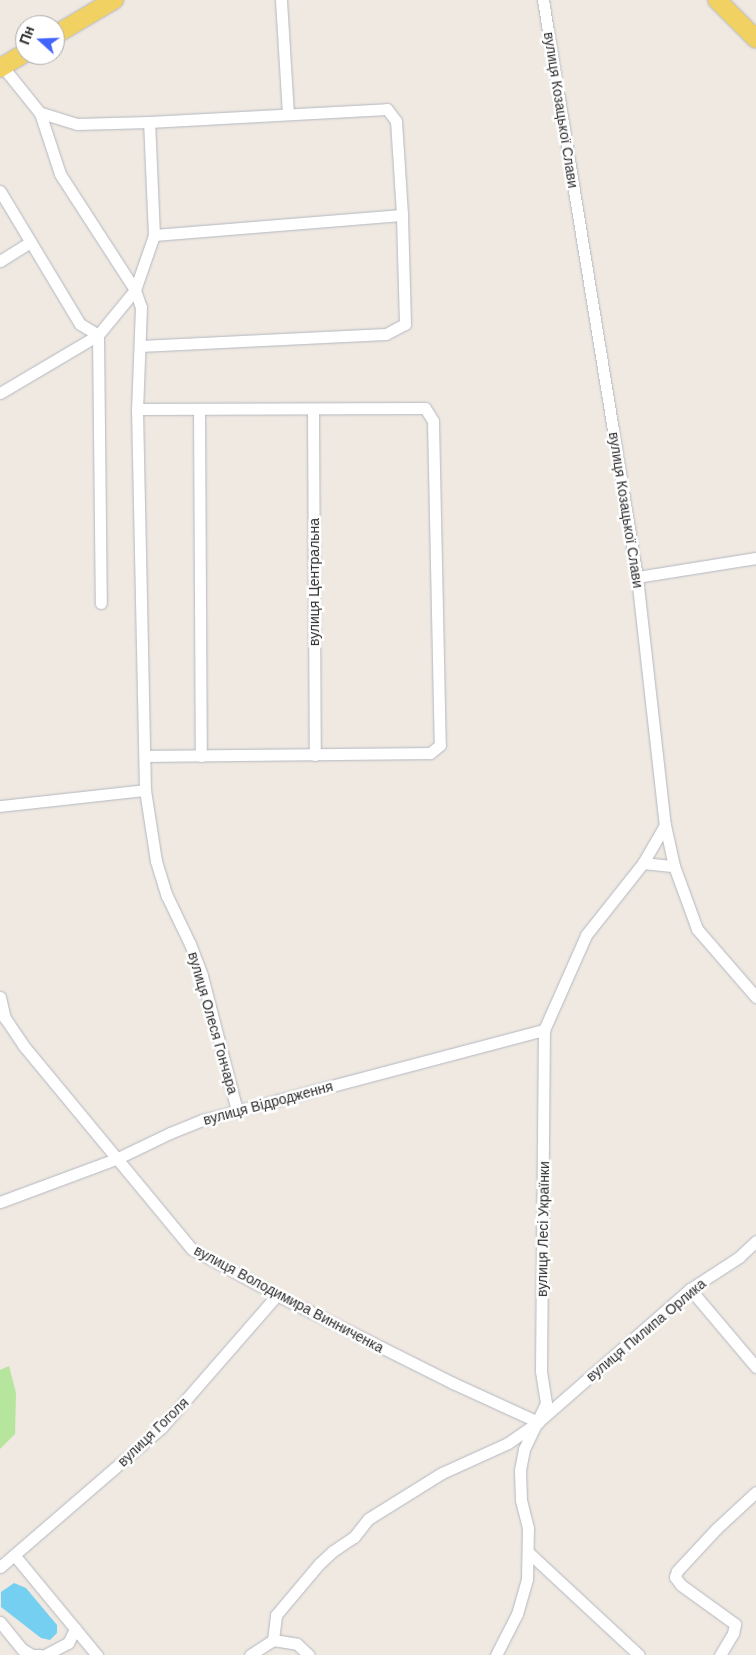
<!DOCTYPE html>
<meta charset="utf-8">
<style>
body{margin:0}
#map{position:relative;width:756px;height:1655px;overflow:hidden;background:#efe9e1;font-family:Arial,sans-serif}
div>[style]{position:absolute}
.green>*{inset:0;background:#b6e59e}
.water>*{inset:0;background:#75cff0}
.roads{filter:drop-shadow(0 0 1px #b4b7c1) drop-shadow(0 0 1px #b4b7c1)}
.minor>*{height:11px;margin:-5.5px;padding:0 5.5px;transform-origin:5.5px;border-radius:5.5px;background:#fff}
.primary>*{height:18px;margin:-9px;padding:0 9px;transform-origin:9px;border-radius:9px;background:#f2d163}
span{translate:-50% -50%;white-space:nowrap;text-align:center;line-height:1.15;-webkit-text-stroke:5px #fff;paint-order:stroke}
.street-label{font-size:14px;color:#2e2e2e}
.north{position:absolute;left:15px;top:15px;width:50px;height:50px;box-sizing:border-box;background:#fff;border:1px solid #ababab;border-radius:50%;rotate:290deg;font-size:14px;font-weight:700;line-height:20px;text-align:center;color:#2e2e2e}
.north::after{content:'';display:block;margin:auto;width:18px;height:22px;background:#4264fb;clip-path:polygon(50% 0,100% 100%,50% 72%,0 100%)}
</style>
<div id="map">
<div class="green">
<div style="clip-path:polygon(9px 1366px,16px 1393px,15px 1434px,0 1449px,0 1370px)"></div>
</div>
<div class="water">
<div style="clip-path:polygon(14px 1583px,26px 1588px,57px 1625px,57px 1633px,50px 1640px,41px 1638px,1px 1607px,1px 1592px)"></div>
</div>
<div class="roads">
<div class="minor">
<div style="left:281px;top:0;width:114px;rotate:86.5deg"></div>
<div style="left:543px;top:0;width:585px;rotate:80.75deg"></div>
<div style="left:637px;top:577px;width:250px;rotate:83.6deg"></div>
<div style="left:665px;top:825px;width:42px;rotate:77.6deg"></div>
<div style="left:674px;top:866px;width:67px;rotate:69.9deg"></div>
<div style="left:697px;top:929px;width:90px;rotate:49.1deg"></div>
<div style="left:0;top:67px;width:3px"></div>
<div style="left:3px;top:67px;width:59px;rotate:51.2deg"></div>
<div style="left:40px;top:113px;width:64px;rotate:71.8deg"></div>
<div style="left:60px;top:174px;width:138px;rotate:57.1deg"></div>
<div style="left:135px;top:290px;width:18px;rotate:71deg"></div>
<div style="left:141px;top:307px;width:102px;rotate:92.2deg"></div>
<div style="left:137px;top:409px;width:381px;rotate:88.8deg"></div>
<div style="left:145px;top:790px;width:72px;rotate:81.2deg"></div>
<div style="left:156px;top:861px;width:37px;rotate:73deg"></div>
<div style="left:167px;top:896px;width:53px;rotate:64.4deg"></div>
<div style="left:190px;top:944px;width:34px;rotate:69deg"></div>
<div style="left:202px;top:976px;width:138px;rotate:75.4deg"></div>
<div style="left:149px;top:122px;width:238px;rotate:-3.1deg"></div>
<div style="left:387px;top:109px;width:15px;rotate:53deg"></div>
<div style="left:396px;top:121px;width:94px;rotate:86.3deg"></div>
<div style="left:402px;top:215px;width:249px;rotate:175.4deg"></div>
<div style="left:0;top:191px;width:155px;rotate:59deg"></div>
<div style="left:80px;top:324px;width:21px;rotate:31deg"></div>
<div style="left:98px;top:335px;width:268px;rotate:89.4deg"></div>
<div style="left:0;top:261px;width:36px;rotate:-32deg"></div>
<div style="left:140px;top:346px;width:246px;rotate:-2.8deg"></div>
<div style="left:386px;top:334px;width:21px;rotate:-28deg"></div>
<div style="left:405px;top:324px;width:109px;rotate:-91.6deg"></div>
<div style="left:0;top:393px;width:114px;rotate:-30.6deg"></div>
<div style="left:98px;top:335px;width:58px;rotate:-50.6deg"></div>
<div style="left:135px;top:290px;width:58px;rotate:-70.9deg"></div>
<div style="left:154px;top:235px;width:113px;rotate:-92.5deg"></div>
<div style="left:149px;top:122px;width:72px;rotate:178.4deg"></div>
<div style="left:77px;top:124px;width:39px;rotate:-163deg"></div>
<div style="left:137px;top:409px;width:288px;rotate:-0.2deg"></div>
<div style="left:425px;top:408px;width:15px;rotate:58deg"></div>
<div style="left:433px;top:421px;width:324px;rotate:88.8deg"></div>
<div style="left:440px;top:745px;width:13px;rotate:141deg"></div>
<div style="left:430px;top:753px;width:285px;rotate:179.4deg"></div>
<div style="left:199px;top:409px;width:347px;rotate:89.7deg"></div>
<div style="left:313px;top:409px;width:346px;rotate:89.7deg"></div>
<div style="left:637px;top:577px;width:121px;rotate:-9.1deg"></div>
<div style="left:0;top:806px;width:146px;rotate:-6.3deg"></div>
<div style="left:643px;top:863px;width:31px;rotate:6deg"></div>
<div style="left:0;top:997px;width:22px;rotate:77deg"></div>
<div style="left:5px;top:1018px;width:32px;rotate:56deg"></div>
<div style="left:23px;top:1045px;width:265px;rotate:50.4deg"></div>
<div style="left:192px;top:1249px;width:97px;rotate:28.4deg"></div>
<div style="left:277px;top:1295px;width:197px;rotate:26.6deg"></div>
<div style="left:453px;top:1383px;width:94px;rotate:24.6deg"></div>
<div style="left:0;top:1202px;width:126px;rotate:-20.4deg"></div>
<div style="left:118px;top:1158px;width:58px;rotate:-25.7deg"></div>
<div style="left:170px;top:1133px;width:35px;rotate:-22deg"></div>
<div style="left:203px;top:1120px;width:353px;rotate:-14.8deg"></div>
<div style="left:690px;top:1289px;width:102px;rotate:49.8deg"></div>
<div style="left:528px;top:1552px;width:151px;rotate:42.9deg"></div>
<div style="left:15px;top:1556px;width:129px;rotate:50.4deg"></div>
<div style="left:0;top:1567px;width:214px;rotate:-40.8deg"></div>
<div style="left:162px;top:1427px;width:175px;rotate:-48.9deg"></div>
<div style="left:0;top:1622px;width:35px;rotate:51deg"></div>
<div style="left:22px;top:1649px;width:12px;rotate:31deg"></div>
<div style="left:32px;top:1655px;width:8px"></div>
<div style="left:273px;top:1640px;width:25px;rotate:-83deg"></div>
<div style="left:276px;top:1615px;width:67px;rotate:-49.9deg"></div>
<div style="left:319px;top:1564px;width:19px;rotate:-43deg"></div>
<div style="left:333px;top:1551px;width:25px;rotate:-34deg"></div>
<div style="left:354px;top:1537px;width:23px;rotate:-52deg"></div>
<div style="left:368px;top:1519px;width:87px;rotate:-31.9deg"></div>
<div style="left:442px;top:1473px;width:72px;rotate:-24.4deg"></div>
<div style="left:508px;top:1443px;width:37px;rotate:-35deg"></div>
<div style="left:538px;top:1422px;width:202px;rotate:-41.2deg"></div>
<div style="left:690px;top:1289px;width:59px;rotate:-33.1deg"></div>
<div style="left:739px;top:1257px;width:23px;rotate:-43deg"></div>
<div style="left:45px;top:1655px;width:26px;rotate:-28deg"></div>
<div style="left:68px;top:1643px;width:16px;rotate:-63deg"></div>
<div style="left:250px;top:1655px;width:27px;rotate:-33deg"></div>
<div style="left:273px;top:1640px;width:24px;rotate:9deg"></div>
<div style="left:297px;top:1644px;width:16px;rotate:43deg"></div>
<div style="left:496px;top:1655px;width:46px;rotate:-62.9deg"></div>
<div style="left:517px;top:1614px;width:36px;rotate:-74deg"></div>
<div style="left:527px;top:1579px;width:51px;rotate:-88.9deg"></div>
<div style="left:528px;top:1528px;width:29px;rotate:-104deg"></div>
<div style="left:521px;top:1500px;width:30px;rotate:-92deg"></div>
<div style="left:520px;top:1470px;width:21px;rotate:-79deg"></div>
<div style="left:524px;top:1449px;width:51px;rotate:-64.4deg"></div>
<div style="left:546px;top:1403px;width:33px;rotate:-99deg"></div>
<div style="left:541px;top:1370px;width:340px;rotate:-89.5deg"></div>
<div style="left:544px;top:1030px;width:104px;rotate:-66.1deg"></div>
<div style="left:586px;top:935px;width:92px;rotate:-51.6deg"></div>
<div style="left:643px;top:863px;width:44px;rotate:-59.9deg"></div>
<div style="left:720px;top:1655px;width:26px;rotate:-59deg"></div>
<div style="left:733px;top:1633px;width:9px;rotate:-77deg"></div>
<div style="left:735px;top:1624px;width:67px;rotate:-144.2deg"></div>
<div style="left:681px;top:1585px;width:10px;rotate:-127deg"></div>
<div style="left:675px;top:1577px;width:6px;rotate:-72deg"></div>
<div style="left:677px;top:1571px;width:57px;rotate:-47.1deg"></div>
<div style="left:716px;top:1529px;width:54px;rotate:-42.8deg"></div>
</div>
<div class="primary">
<div style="left:717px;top:0;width:55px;rotate:45deg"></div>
<div style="left:55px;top:35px;width:69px;rotate:-30.7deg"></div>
<div style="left:0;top:68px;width:29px;rotate:-31deg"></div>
</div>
</div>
<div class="street-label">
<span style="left:561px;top:110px;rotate:81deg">вулиця Козацької Слави</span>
<span style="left:626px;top:510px;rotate:81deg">вулиця Козацької Слави</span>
<span style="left:314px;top:582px;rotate:-90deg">вулиця Центральна</span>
<span style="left:213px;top:1023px;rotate:74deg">вулиця Олеся Гончара</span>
<span style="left:268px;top:1103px;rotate:-15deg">вулиця Відродження</span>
<span style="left:543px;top:1229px;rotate:-89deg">вулиця Лесі Українки</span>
<span style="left:289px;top:1299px;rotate:28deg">вулиця Володимира Винниченка</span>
<span style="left:646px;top:1330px;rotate:-40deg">вулиця Пилипа Орлика</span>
<span style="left:153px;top:1432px;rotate:-44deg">вулиця Гоголя</span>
</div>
<div class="north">Пн</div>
</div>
